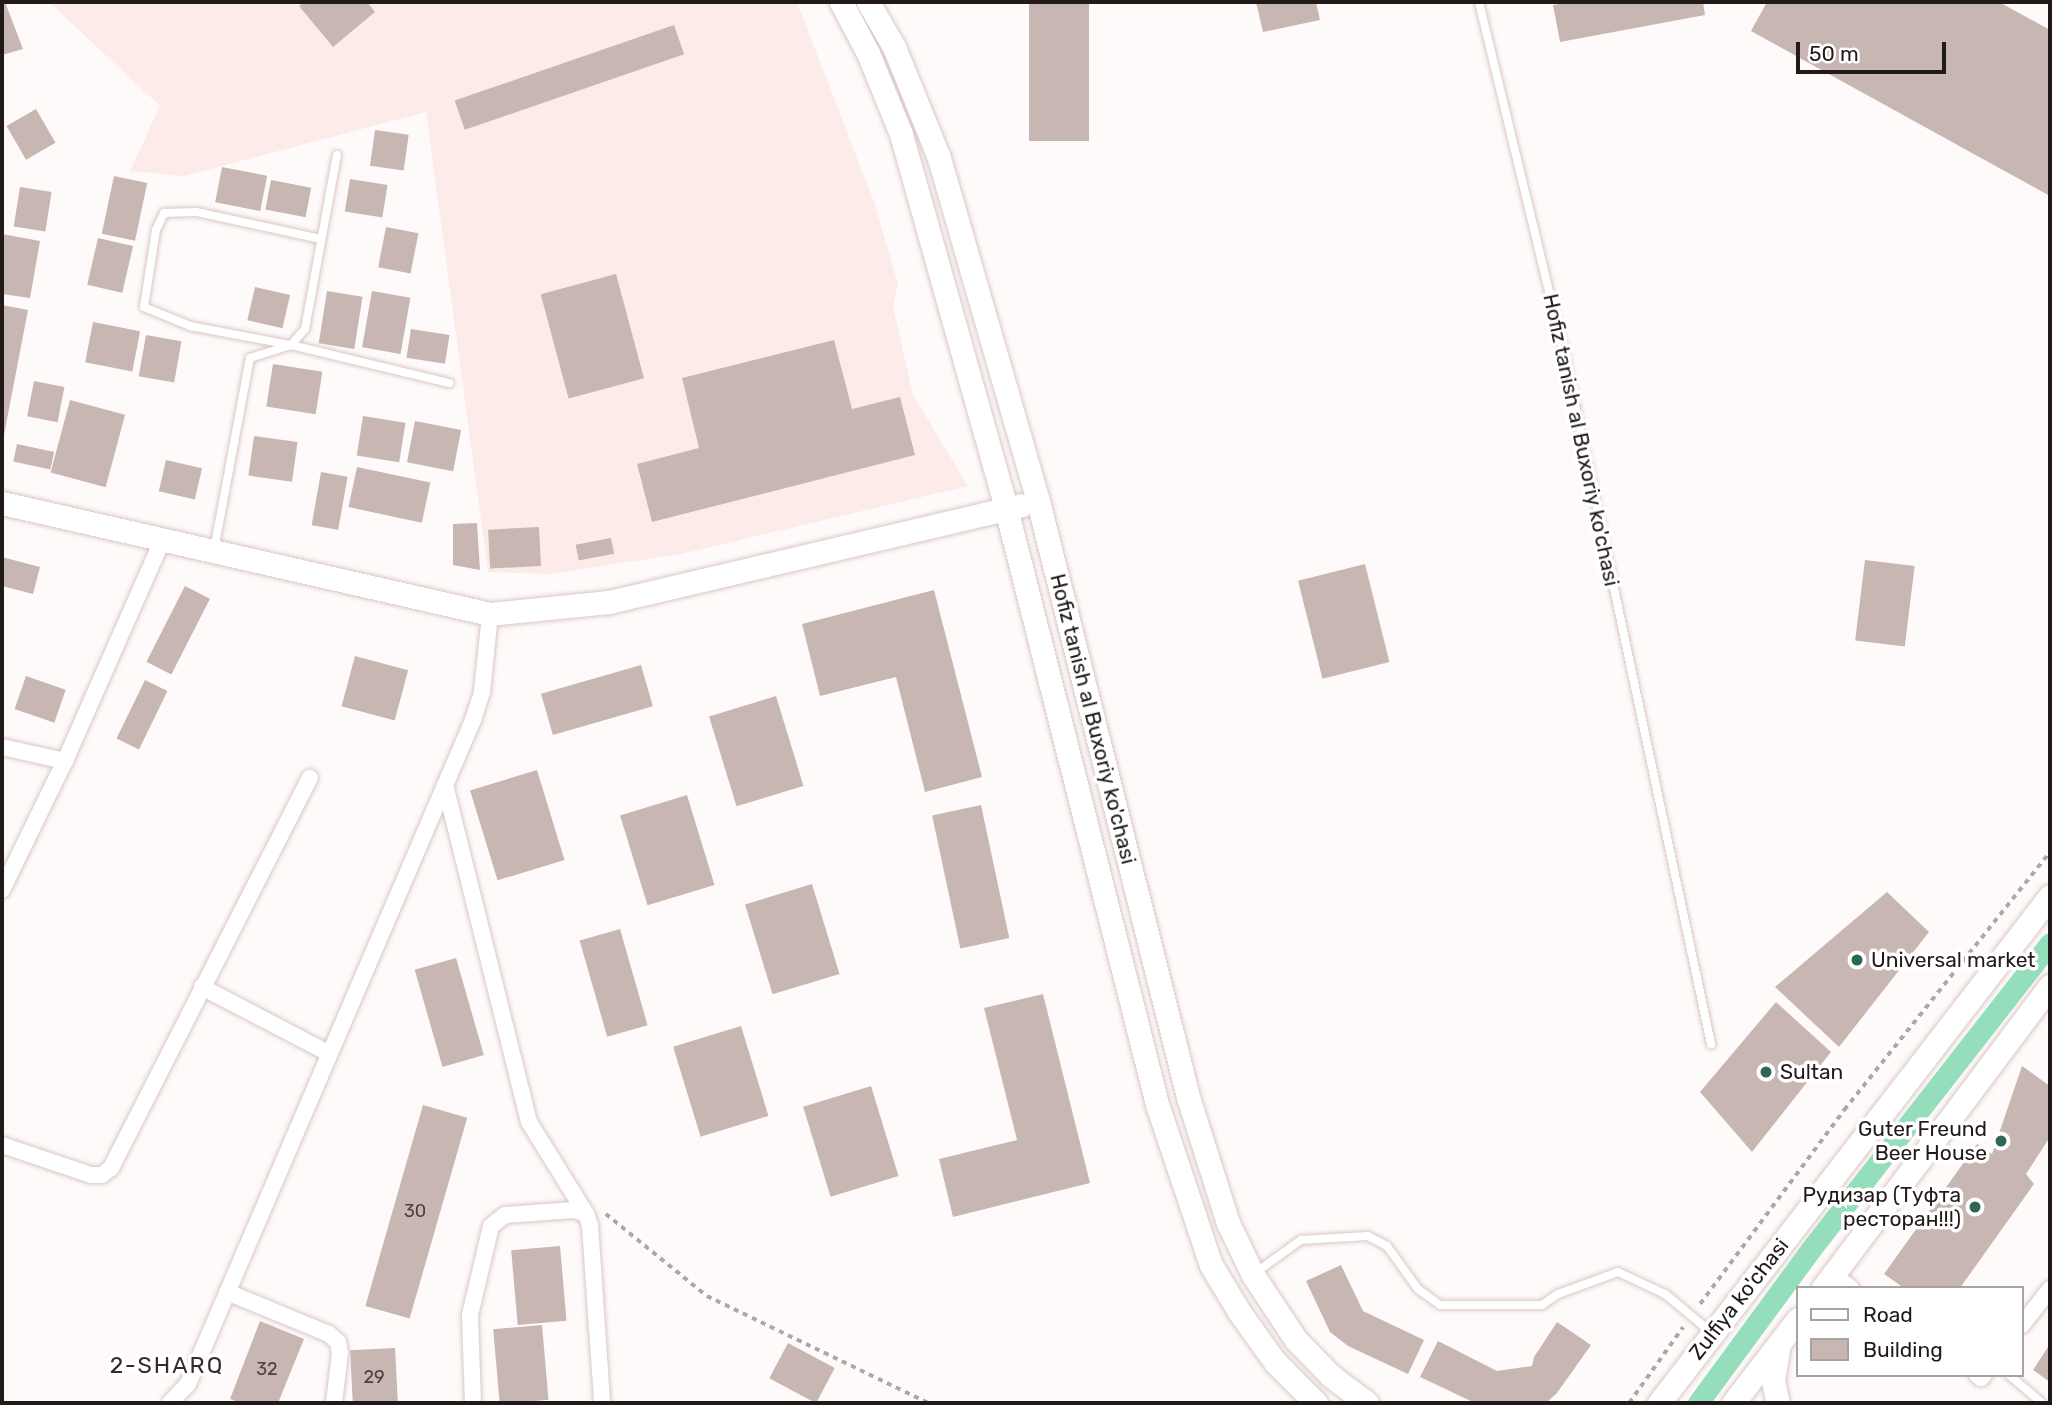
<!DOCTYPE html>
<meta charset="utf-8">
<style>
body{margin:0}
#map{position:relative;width:2052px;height:1405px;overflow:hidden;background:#fefafa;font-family:Rubik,sans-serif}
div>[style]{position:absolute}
.built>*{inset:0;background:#fcebe9}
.canal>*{height:21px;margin:-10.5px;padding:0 10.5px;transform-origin:10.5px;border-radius:10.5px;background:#94debc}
.building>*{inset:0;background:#c8b6b3;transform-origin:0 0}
.path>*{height:3.5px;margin-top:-1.75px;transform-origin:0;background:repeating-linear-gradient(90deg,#ada8a8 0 5px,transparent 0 10px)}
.roads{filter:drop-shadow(0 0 2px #dac7c4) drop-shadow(0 0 2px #dac7c4)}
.lane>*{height:8px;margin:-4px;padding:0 4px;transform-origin:4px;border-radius:4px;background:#fff}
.street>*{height:16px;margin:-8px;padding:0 8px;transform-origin:8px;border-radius:8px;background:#fff}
.secondary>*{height:23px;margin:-11.5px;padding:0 11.5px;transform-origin:11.5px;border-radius:11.5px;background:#fff}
.dots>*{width:19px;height:19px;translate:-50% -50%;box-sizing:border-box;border:4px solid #fff;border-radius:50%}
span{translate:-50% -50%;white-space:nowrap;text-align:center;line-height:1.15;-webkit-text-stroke:7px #fff;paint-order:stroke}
.number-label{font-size:18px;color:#4b4140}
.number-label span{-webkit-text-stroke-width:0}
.street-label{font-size:21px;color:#211a19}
.poi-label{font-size:21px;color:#211a19}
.left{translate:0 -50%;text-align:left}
.right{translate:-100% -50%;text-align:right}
.neighbourhood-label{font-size:23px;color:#382a28;letter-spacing:2px}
.frame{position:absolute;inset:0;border:4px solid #211a19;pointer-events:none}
.legend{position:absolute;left:1796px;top:1286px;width:228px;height:91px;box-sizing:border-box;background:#fff;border:2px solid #a6a3a3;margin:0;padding:9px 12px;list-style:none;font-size:21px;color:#211a19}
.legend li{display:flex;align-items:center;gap:14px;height:35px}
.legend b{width:35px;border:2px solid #a6a3a3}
.scale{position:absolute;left:1796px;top:42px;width:150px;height:32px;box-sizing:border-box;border:4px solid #211a19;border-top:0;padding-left:9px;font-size:21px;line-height:24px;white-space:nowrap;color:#211a19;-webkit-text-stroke:5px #fff;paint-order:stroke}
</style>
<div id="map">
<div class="built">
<div style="clip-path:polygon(49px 2px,797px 2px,874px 202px,898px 284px,893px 307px,913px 395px,968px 486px,681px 554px,549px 574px,488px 572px,426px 112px,184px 176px,130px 171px,160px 106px)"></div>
</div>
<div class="canal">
<div style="left:1698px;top:1403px;width:191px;rotate:-53.7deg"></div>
<div style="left:1811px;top:1249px;width:388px;rotate:-52deg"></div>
</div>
<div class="building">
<div style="clip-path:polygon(2px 2px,5px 2px,23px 49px,2px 55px)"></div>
<div style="clip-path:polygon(304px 2px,367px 2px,375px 12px,333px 47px,299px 6px)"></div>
<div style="left:1029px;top:2px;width:60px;height:139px"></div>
<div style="clip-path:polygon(1256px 2px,1316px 2px,1320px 20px,1263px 32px)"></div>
<div style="clip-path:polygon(1570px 2px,1703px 2px,1705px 15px,1560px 42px,1553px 5px)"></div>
<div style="clip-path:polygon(1767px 2px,1999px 2px,2050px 30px,2050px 196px,1751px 31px)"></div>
<div style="left:674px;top:25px;width:31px;height:232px;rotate:71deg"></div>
<div style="left:36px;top:109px;width:39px;height:34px;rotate:60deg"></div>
<div style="left:375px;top:130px;width:34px;height:36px;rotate:8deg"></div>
<div style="left:222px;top:167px;width:46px;height:36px;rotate:11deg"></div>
<div style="left:114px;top:176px;width:34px;height:59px;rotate:12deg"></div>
<div style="left:350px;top:179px;width:38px;height:33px;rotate:9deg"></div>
<div style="left:271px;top:180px;width:41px;height:30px;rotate:11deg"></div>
<div style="left:20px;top:187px;width:32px;height:40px;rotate:9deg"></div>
<div style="left:386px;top:227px;width:33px;height:41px;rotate:11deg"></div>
<div style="clip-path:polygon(2px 234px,40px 241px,30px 298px,2px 294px)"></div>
<div style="left:98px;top:238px;width:36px;height:48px;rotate:13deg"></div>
<div style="left:616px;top:274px;width:108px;height:78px;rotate:75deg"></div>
<div style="left:255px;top:287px;width:36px;height:34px;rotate:13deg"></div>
<div style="left:327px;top:291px;width:36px;height:53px;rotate:9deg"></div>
<div style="left:372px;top:291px;width:39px;height:57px;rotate:10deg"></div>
<div style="clip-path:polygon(2px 305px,28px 310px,3px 440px,2px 439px)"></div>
<div style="left:93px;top:322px;width:48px;height:41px;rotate:11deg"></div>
<div style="left:411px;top:329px;width:39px;height:29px;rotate:9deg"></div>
<div style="left:146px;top:335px;width:36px;height:42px;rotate:10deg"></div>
<div style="clip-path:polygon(834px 340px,852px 409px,900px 397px,915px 455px,652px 522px,637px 464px,699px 448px,682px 378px)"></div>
<div style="left:273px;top:364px;width:50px;height:43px;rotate:9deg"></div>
<div style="left:34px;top:381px;width:31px;height:36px;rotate:11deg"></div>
<div style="left:70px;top:400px;width:57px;height:75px;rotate:15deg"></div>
<div style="left:363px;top:416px;width:43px;height:40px;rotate:9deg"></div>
<div style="left:415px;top:421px;width:47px;height:42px;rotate:11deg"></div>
<div style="left:254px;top:436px;width:44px;height:40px;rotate:8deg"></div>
<div style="left:17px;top:444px;width:38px;height:18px;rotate:12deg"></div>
<div style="left:166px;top:460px;width:37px;height:32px;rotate:13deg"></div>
<div style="left:357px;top:467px;width:75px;height:41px;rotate:12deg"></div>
<div style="left:321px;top:472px;width:27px;height:54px;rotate:10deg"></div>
<div style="clip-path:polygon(477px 523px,480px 570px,453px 565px,453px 524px)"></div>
<div style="left:539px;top:527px;width:39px;height:51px;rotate:87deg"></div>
<div style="left:611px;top:538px;width:16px;height:36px;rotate:79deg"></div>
<div style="clip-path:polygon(2px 557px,40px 567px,33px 594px,2px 586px)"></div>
<div style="left:1865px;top:560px;width:50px;height:81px;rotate:7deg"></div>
<div style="left:1365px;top:564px;width:101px;height:69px;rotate:76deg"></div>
<div style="left:185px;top:586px;width:28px;height:85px;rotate:27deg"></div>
<div style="clip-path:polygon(934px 590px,982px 777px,925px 792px,896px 677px,820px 696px,802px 624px)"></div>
<div style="left:355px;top:656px;width:55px;height:52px;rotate:15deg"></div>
<div style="left:641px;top:665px;width:43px;height:104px;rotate:74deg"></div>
<div style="left:26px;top:676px;width:42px;height:35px;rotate:19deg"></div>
<div style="left:145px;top:680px;width:25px;height:65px;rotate:26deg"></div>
<div style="left:776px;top:696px;width:94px;height:70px;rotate:73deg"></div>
<div style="left:537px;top:770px;width:94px;height:70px;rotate:73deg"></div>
<div style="left:687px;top:795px;width:94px;height:70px;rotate:73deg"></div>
<div style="left:981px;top:805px;width:136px;height:50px;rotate:78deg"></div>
<div style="left:812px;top:884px;width:94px;height:70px;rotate:73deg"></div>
<div style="clip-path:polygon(1887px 892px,1929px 932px,1839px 1047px,1775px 987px)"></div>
<div style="left:620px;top:929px;width:100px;height:42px;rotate:74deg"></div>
<div style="left:456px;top:958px;width:101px;height:43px;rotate:74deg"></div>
<div style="clip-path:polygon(1043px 994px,1090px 1183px,953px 1217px,939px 1159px,1017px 1140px,984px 1008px)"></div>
<div style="clip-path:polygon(1776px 1002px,1831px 1052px,1752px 1152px,1700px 1092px)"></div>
<div style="left:741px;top:1026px;width:94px;height:71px;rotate:73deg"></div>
<div style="clip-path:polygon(2022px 1066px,2050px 1086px,2050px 1137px,2026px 1174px,2034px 1184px,1960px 1288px,1904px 1288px,1884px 1274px,1977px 1144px,1992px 1154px)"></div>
<div style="left:871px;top:1086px;width:94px;height:71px;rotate:73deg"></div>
<div style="left:423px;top:1105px;width:46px;height:209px;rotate:16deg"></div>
<div style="left:560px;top:1246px;width:75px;height:49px;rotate:85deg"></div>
<div style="clip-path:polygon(1341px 1265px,1363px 1311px,1424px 1340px,1408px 1374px,1348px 1346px,1330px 1332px,1306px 1281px)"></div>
<div style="clip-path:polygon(260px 1321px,304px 1339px,278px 1403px,241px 1403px,230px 1399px)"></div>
<div style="clip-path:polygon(1557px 1322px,1591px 1345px,1557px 1393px,1546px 1403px,1475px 1403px,1420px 1377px,1438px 1341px,1497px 1371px,1532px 1366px,1534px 1357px)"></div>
<div style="left:542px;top:1325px;width:75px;height:49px;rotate:85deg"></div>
<div style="left:788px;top:1343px;width:53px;height:40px;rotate:28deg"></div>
<div style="clip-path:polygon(2050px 1344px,2050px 1382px,2033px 1370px)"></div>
<div style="left:395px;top:1348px;width:55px;height:45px;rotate:87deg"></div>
</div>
<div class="path">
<div style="left:606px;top:1214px;width:130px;rotate:39.1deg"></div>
<div style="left:707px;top:1296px;width:246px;rotate:25.8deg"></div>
<div style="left:1700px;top:1304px;width:242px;rotate:-53.4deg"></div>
<div style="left:1844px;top:1110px;width:330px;rotate:-51.4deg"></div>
<div style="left:1629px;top:1403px;width:93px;rotate:-54.6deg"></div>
</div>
<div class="roads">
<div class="lane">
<div style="left:1479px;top:2px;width:352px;rotate:76.4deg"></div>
<div style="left:1562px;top:344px;width:716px;rotate:77.98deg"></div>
<div style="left:321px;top:239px;width:128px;rotate:-167.8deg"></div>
<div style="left:196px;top:212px;width:32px;rotate:178deg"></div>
<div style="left:164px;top:213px;width:19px;rotate:115deg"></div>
<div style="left:156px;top:230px;width:78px;rotate:98.9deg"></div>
<div style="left:144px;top:307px;width:50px;rotate:22.4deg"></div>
<div style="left:190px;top:326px;width:103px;rotate:10.7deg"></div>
<div style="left:291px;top:345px;width:163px;rotate:13.5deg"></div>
<div style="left:214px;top:550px;width:195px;rotate:-79.4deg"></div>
<div style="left:250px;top:358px;width:43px;rotate:-17.6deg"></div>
<div style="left:291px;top:345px;width:21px;rotate:-49deg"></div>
<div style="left:305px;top:329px;width:177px;rotate:-79.6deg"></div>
<div style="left:1255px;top:1273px;width:57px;rotate:-35.7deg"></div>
<div style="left:1301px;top:1240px;width:67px;rotate:-3.4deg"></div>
<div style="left:1368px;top:1236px;width:21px;rotate:28deg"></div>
<div style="left:1387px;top:1246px;width:53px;rotate:54.2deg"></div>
<div style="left:1418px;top:1289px;width:27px;rotate:36deg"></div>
<div style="left:1440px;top:1305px;width:102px"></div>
<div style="left:1542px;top:1305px;width:19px;rotate:-35deg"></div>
<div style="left:1558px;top:1294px;width:64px;rotate:-20.1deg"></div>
<div style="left:1618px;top:1272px;width:52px;rotate:25.1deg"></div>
<div style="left:1665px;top:1294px;width:60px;rotate:39.6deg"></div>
<div style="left:2009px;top:1375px;width:43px;rotate:40.3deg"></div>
</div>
<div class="street">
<div style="left:2px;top:747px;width:65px;rotate:12.5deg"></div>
<div style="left:445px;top:785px;width:347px;rotate:76deg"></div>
<div style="left:529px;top:1122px;width:108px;rotate:58.2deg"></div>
<div style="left:2px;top:890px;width:144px;rotate:-64deg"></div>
<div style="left:65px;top:761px;width:240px;rotate:-66.2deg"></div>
<div style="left:202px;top:987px;width:142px;rotate:27.6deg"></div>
<div style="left:2px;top:1145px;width:94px;rotate:18.6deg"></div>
<div style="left:91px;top:1175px;width:11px"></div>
<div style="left:102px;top:1175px;width:11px;rotate:-38deg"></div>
<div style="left:111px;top:1168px;width:438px;rotate:-63deg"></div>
<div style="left:1833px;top:1275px;width:22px;rotate:36deg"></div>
<div style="left:227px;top:1292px;width:110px;rotate:22.4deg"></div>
<div style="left:329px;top:1334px;width:12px;rotate:42deg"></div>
<div style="left:338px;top:1342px;width:11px;rotate:80deg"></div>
<div style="left:340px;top:1353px;width:50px;rotate:96.8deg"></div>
<div style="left:2022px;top:1325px;width:46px;rotate:-52.1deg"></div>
<div style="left:1977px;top:1375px;width:5px;rotate:37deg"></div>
<div style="left:1981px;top:1378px;width:4px;rotate:-45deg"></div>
<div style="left:170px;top:1403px;width:26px;rotate:-47deg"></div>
<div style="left:188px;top:1384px;width:723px;rotate:-66.77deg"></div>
<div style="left:473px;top:720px;width:29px;rotate:-72deg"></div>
<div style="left:482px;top:692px;width:78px;rotate:-84.1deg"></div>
<div style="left:473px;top:1403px;width:88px;rotate:-92deg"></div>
<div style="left:470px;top:1315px;width:91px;rotate:-76.7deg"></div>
<div style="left:491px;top:1226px;width:18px;rotate:-38deg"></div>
<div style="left:505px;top:1215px;width:69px;rotate:-4.1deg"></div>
<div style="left:574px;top:1210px;width:13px;rotate:18deg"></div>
<div style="left:586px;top:1214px;width:12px;rotate:70deg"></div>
<div style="left:590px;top:1225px;width:178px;rotate:86.1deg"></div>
</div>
<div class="secondary">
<div style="left:841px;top:2px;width:58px;rotate:62.1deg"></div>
<div style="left:868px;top:53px;width:87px;rotate:67.8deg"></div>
<div style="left:901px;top:134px;width:388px;rotate:74.3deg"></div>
<div style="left:1006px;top:508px;width:615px;rotate:75.78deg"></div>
<div style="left:1157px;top:1104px;width:170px;rotate:71.5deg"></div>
<div style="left:1211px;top:1265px;width:56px;rotate:58.9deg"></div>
<div style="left:1240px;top:1313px;width:60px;rotate:54.5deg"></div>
<div style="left:1275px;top:1362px;width:58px;rotate:45deg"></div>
<div style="left:868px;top:2px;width:52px;rotate:60deg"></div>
<div style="left:894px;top:47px;width:120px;rotate:67.9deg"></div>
<div style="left:939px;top:158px;width:357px;rotate:73.9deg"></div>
<div style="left:1038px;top:501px;width:615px;rotate:75.87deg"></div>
<div style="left:1188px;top:1097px;width:132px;rotate:72.4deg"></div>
<div style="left:1228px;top:1223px;width:58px;rotate:64.3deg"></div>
<div style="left:1253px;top:1275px;width:78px;rotate:56.5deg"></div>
<div style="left:1296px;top:1340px;width:50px;rotate:45.8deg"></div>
<div style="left:1331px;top:1376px;width:45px;rotate:36.9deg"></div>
<div style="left:2px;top:503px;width:500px;rotate:12.81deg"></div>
<div style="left:490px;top:614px;width:120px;rotate:-5.8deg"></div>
<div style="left:609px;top:602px;width:423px;rotate:-13.2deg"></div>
<div style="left:1823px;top:1288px;width:378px;rotate:-53.1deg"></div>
<div style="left:1659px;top:1403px;width:640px;rotate:-52.36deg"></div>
<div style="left:1733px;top:1403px;width:106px;rotate:-52.3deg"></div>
<div style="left:1778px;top:1403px;width:23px;rotate:-103deg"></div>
<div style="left:1773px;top:1381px;width:37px;rotate:-81deg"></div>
</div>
</div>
<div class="dots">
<div style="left:1857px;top:960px;background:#2f6850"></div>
<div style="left:1766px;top:1072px;background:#2f6850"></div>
<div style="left:2001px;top:1141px;background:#2f6850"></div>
<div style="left:1975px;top:1207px;background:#2f6850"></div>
</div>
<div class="number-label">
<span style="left:415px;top:1211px">30</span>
<span style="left:267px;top:1369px">32</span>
<span style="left:374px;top:1377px">29</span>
</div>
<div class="street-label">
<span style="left:1581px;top:440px;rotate:78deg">Hofiz tanish al Buxoriy ko'chasi</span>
<span style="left:1093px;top:719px;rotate:76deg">Hofiz tanish al Buxoriy ko'chasi</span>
<span style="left:1739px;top:1299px;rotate:-52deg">Zulfiya ko'chasi</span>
</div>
<div class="poi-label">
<span class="left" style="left:1871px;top:960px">Universal market</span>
<span class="left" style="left:1780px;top:1072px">Sultan</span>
<span class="right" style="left:1987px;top:1141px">Guter Freund<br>Beer House</span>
<span class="right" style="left:1961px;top:1207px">Рудизар (Туфта<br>ресторан!!!)</span>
</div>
<div class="neighbourhood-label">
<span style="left:167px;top:1365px">2-SHARQ</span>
</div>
<div class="frame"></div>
<ul class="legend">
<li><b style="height:9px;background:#fff"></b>Road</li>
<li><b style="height:19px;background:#c8b6b3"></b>Building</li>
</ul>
<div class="scale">50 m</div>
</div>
